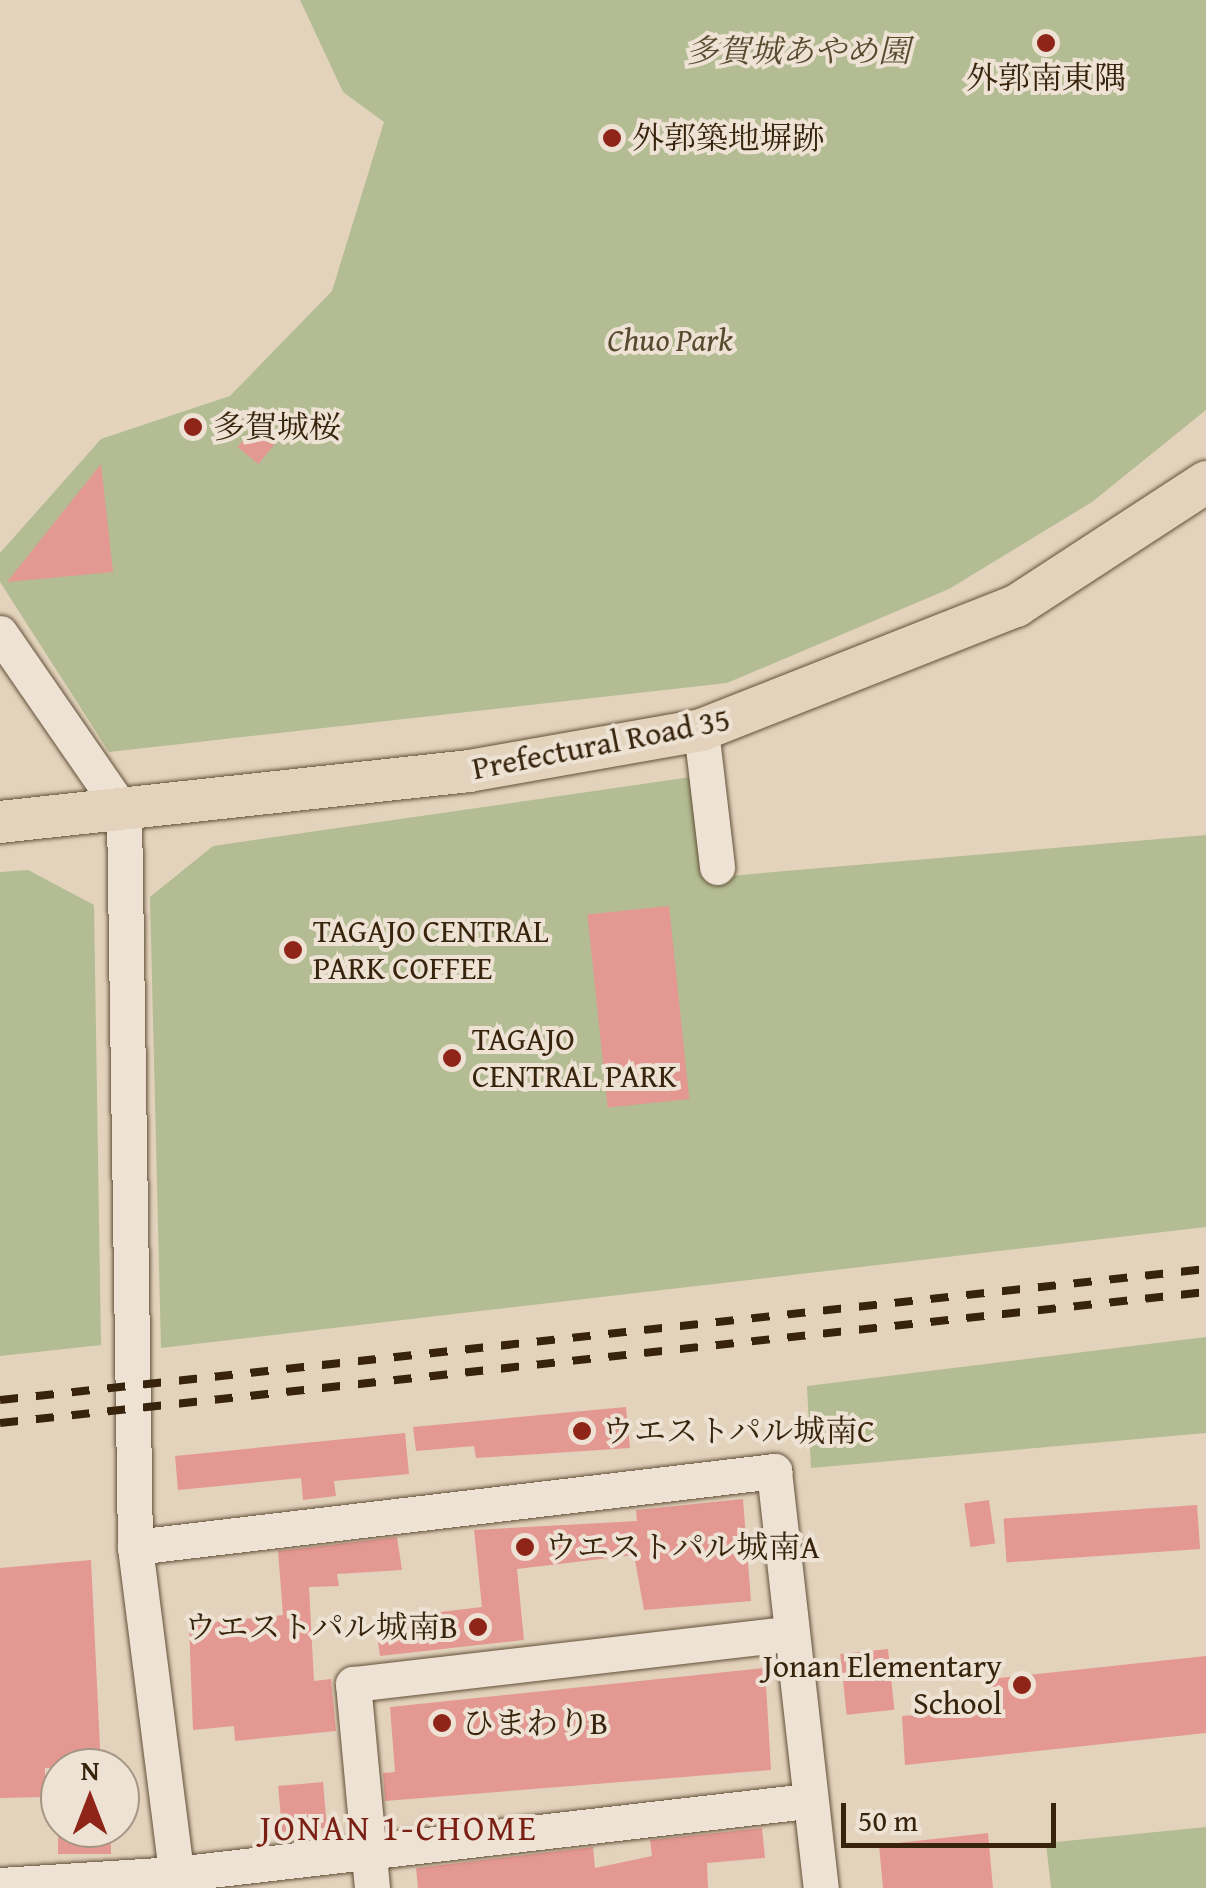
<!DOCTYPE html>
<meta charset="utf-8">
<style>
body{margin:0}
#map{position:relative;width:1206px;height:1888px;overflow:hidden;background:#e3d3bd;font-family:"Gentium Book Plus","Noto Serif JP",serif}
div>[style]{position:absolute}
.green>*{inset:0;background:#b3bc92}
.building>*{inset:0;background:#e49892;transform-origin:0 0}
.roads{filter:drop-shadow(0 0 2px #635038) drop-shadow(0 0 2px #635038)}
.minor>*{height:35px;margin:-17.5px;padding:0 17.5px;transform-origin:17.5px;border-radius:17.5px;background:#ede2d4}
.major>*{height:42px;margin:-21px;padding:0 21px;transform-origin:21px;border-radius:21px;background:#e3d3bd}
.rail>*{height:8px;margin-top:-4px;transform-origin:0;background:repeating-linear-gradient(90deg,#38240c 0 18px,transparent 0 36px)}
.dots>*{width:28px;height:28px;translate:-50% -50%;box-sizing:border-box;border:5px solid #ede2d4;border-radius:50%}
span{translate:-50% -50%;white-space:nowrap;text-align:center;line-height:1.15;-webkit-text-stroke:8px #ede2d4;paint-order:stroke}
.park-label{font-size:32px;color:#574a2e;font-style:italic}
.poi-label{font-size:32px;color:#38240c}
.left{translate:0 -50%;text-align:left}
.right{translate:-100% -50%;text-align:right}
.street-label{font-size:32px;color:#38240c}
.neighbourhood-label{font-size:35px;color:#7a1f14;letter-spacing:2.5px}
.north{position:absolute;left:40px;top:1748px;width:100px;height:100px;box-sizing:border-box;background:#ede2d4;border:2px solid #a59684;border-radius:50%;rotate:0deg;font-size:28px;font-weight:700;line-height:40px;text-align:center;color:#38240c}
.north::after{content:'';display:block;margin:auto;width:35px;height:45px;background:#8f2418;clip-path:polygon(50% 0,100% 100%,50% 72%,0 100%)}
.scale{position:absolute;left:841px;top:1803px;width:215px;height:45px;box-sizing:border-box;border:5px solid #38240c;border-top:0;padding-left:12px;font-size:30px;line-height:35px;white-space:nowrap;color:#38240c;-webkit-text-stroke:8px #ede2d4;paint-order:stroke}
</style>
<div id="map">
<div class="green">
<div style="clip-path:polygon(300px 0,1206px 0,1206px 410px,1092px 502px,949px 589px,727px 683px,109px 752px,0 582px,0 553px,101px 439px,230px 396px,332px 291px,384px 122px,343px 92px)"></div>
<div style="clip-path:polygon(691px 777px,705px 878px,1206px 835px,1206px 1227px,161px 1348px,150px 897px,213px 846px)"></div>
<div style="clip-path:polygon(28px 870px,94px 905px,101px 1345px,0 1356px,0 872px)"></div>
<div style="clip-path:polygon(1206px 1337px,1206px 1433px,811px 1468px,807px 1386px)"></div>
<div style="clip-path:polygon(1206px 1827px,1206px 1888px,1051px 1888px,1046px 1843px)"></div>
</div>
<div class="building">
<div style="left:257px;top:423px;width:27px;height:31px;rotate:39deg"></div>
<div style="clip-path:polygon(101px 464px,113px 572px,7px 582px)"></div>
<div style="left:669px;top:906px;width:194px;height:82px;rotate:84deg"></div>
<div style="clip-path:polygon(626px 1407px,630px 1448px,476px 1458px,474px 1446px,416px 1451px,413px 1427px)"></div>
<div style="clip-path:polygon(405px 1433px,409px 1474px,334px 1481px,336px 1496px,303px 1500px,301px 1478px,178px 1490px,175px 1456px)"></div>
<div style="clip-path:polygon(743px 1499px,751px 1601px,644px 1610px,634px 1555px,517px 1569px,524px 1640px,380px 1656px,375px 1620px,482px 1607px,474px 1530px,637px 1521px,636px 1510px)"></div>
<div style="left:989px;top:1500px;width:44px;height:25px;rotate:82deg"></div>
<div style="left:1197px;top:1505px;width:44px;height:194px;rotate:86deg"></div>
<div style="clip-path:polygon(397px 1537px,402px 1570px,337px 1574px,339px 1586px,309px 1587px,314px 1681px,331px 1679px,336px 1731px,235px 1741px,234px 1726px,193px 1730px,189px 1625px,283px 1615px,278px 1551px)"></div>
<div style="clip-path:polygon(91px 1560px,101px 1768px,45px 1768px,45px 1797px,0 1798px,0 1568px)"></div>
<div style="left:888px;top:1649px;width:61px;height:48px;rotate:84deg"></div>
<div style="clip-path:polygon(1206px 1656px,1206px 1733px,905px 1765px,902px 1716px,993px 1709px,989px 1679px)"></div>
<div style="clip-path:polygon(765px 1668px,771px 1770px,385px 1801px,383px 1773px,395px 1772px,390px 1707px)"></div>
<div style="left:323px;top:1782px;width:46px;height:45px;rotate:85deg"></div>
<div style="left:58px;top:1828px;width:53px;height:26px"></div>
<div style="clip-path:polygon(762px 1828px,765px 1858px,707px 1863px,708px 1888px,418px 1888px,416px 1868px,593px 1847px,595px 1868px,652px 1856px,650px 1840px)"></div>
<div style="clip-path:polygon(988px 1833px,993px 1888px,883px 1888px,879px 1845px)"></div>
</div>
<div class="roads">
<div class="minor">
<div style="left:0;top:633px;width:219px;rotate:55.4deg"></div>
<div style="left:124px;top:813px;width:734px;rotate:89.14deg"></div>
<div style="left:135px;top:1547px;width:344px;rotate:82.8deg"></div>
<div style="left:701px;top:730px;width:138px;rotate:83.3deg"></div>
<div style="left:135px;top:1547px;width:644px;rotate:-6.78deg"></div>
<div style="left:774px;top:1471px;width:420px;rotate:83.6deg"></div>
<div style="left:0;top:1885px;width:176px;rotate:-3.6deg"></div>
<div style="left:176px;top:1874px;width:635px;rotate:-6.6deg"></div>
<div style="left:372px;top:1888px;width:205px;rotate:-95.3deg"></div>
<div style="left:353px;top:1684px;width:441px;rotate:-6.6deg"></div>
</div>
<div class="major">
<div style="left:0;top:822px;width:472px;rotate:-6.2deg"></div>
<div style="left:469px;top:771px;width:236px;rotate:-10deg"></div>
<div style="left:701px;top:730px;width:339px;rotate:-21.5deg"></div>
<div style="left:1016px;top:606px;width:227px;rotate:-33.1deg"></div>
</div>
</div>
<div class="rail">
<div style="left:0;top:1400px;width:1213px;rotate:-6.2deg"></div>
<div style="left:0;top:1423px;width:1213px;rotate:-6.2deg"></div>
</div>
<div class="dots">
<div style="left:1046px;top:43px;background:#8f2418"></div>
<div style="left:612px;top:138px;background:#8f2418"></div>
<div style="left:193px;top:427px;background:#8f2418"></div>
<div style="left:293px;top:950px;background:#8f2418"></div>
<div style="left:452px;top:1058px;background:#8f2418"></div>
<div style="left:582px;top:1431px;background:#8f2418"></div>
<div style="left:525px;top:1547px;background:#8f2418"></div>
<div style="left:478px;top:1627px;background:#8f2418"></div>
<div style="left:1022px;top:1685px;background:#8f2418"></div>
<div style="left:442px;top:1723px;background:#8f2418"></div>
</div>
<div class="park-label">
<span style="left:798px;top:51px">多賀城あやめ園</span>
<span style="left:670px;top:340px">Chuo Park</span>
</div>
<div class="poi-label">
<span style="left:1046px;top:78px">外郭南東隅</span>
<span class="left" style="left:632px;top:138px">外郭築地塀跡</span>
<span class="left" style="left:213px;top:427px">多賀城桜</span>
<span class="left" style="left:313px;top:950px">TAGAJO CENTRAL<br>PARK COFFEE</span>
<span class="left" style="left:472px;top:1058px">TAGAJO<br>CENTRAL PARK</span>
<span class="left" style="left:602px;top:1431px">ウエストパル城南C</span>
<span class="left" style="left:545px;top:1547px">ウエストパル城南A</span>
<span class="right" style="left:458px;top:1627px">ウエストパル城南B</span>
<span class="right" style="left:1002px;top:1685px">Jonan Elementary<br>School</span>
<span class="left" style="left:462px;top:1723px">ひまわりB</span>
</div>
<div class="street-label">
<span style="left:601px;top:744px;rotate:-11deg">Prefectural Road 35</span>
</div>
<div class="neighbourhood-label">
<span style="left:399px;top:1828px">JONAN 1-CHOME</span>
</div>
<div class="north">N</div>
<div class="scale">50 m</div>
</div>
